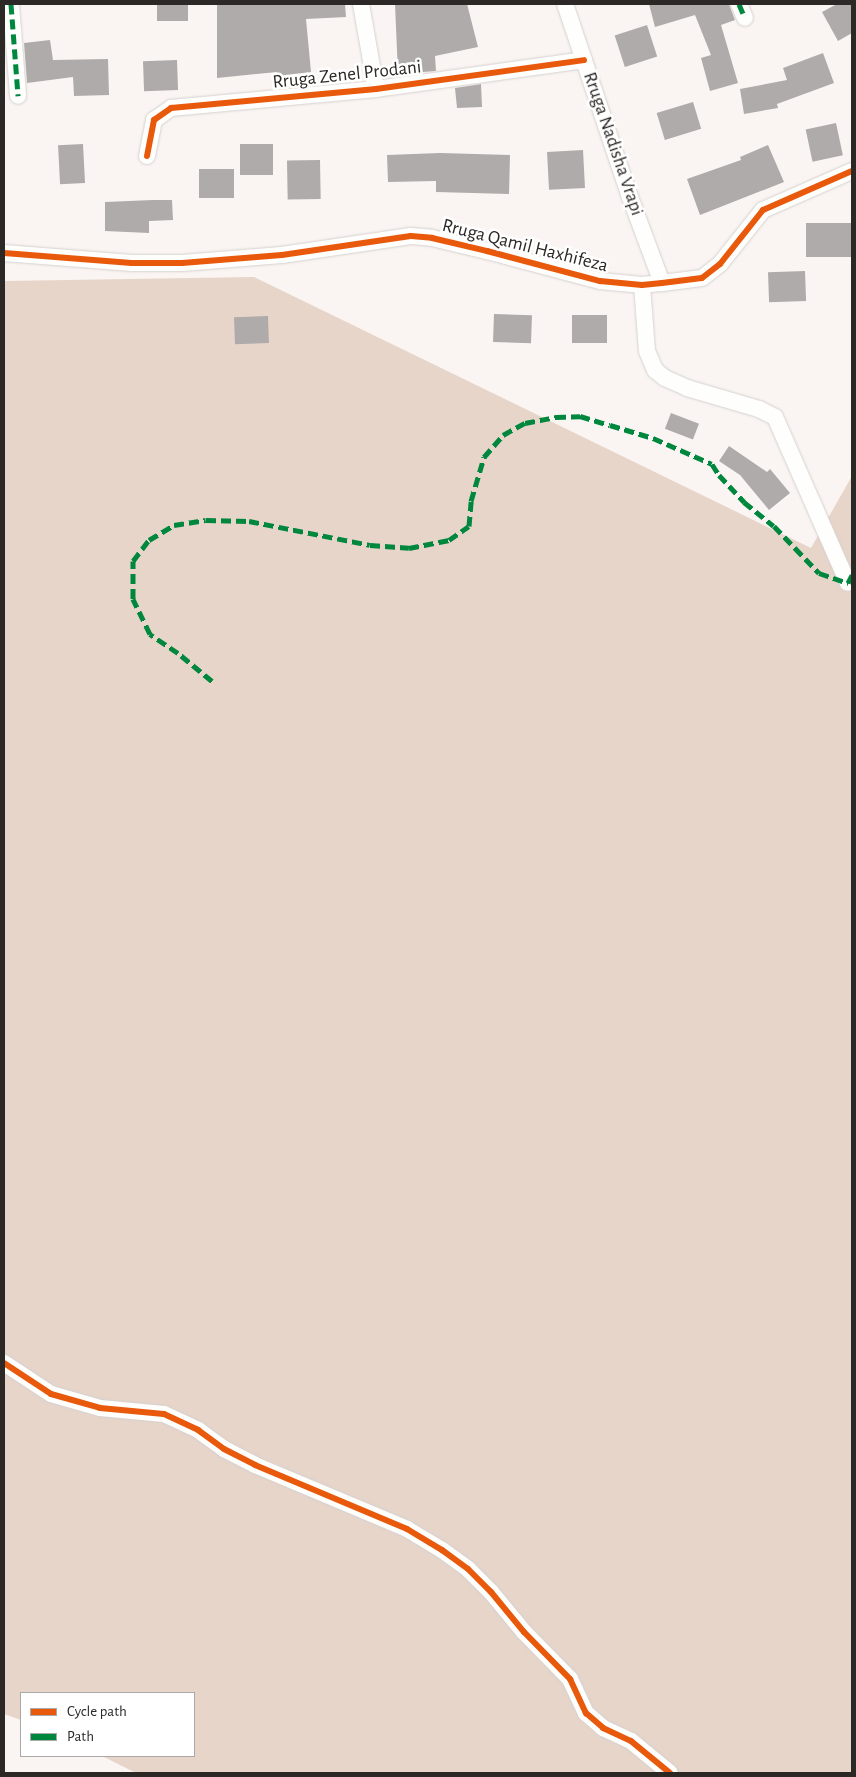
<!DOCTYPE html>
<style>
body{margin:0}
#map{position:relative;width:856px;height:1777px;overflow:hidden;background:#faf5f2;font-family:"Alegreya Sans",sans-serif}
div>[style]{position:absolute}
.forest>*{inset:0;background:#e7d5ca}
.building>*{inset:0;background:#afabaa;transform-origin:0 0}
.roads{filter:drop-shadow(0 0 1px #d5d1cf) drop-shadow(0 0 1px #d5d1cf)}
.street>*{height:16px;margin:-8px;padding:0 8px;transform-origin:8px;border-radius:8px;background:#fefefd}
.quiet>*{height:5px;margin-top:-2.5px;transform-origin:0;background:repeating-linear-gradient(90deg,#00873e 0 10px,transparent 0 15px)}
.cycleway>*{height:6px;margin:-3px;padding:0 3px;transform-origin:3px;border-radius:3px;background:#e8590c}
span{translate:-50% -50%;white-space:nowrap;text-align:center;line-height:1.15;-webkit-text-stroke:5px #fff;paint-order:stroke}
.street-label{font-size:19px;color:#2b2826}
.frame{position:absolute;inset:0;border:5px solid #2b2826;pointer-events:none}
.legend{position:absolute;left:20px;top:1692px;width:175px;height:65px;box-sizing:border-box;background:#fff;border:1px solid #aaa9a8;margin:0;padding:6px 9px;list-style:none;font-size:15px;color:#2b2826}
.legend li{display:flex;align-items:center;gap:10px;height:25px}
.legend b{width:25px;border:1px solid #aaa9a8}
</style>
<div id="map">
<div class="forest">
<div style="clip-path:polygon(254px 277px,811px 548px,852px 476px,852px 1773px,136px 1773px,102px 1756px,194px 1756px,194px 1693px,21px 1693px,21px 1720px,4px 1714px,4px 281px)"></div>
</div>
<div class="building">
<div style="left:157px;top:4px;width:31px;height:17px"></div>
<div style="clip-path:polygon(217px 4px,345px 4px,346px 17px,306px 19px,311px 72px,277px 76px,277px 72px,217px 78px)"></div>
<div style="clip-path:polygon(395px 4px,467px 4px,478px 47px,435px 56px,436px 71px,398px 74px)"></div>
<div style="clip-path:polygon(649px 4px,729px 4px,735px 20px,721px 25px,738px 83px,710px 91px,701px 58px,711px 55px,695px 15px,655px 27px)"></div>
<div style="clip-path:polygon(837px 4px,852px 4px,852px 33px,838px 41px,822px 12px)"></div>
<div style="left:647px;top:25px;width:33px;height:34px;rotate:72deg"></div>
<div style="clip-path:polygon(50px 40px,53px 60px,108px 59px,109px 95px,74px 96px,73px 77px,27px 83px,24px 43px)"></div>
<div style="clip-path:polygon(823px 53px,834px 83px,777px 104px,778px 108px,744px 114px,740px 89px,787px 80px,783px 68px)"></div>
<div style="left:177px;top:60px;width:30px;height:34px;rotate:88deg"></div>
<div style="clip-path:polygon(481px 84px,482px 107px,457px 108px,455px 88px)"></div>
<div style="left:693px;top:102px;width:28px;height:38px;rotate:73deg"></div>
<div style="left:836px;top:123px;width:33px;height:31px;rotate:78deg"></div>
<div style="left:83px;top:144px;width:39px;height:25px;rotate:87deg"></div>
<div style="left:273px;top:144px;width:31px;height:33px;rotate:90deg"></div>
<div style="clip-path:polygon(768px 145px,784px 182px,700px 215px,687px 179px,741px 160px,740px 157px)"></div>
<div style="left:583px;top:150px;width:38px;height:36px;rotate:87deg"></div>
<div style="clip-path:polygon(440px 153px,510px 155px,509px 194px,436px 192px,436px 181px,388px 182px,387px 155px)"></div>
<div style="left:320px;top:160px;width:39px;height:33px;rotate:89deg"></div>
<div style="left:199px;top:169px;width:35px;height:29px"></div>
<div style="clip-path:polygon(153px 200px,172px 200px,173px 220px,149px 221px,149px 233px,105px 231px,105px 202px)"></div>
<div style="left:852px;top:223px;width:34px;height:46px;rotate:90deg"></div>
<div style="left:805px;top:271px;width:30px;height:37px;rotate:88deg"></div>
<div style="left:494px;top:314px;width:38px;height:28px;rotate:2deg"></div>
<div style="left:572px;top:315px;width:35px;height:28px"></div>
<div style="left:268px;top:316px;width:27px;height:34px;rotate:88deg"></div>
<div style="left:671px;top:413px;width:30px;height:17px;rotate:21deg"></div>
<div style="clip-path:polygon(729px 446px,767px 472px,770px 469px,790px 493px,769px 510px,740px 475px,719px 461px)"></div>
</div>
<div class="roads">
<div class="street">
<div style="left:11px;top:4px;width:92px;rotate:85.6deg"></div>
<div style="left:361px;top:4px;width:86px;rotate:80deg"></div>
<div style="left:565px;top:4px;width:204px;rotate:71.4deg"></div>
<div style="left:630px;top:197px;width:92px;rotate:69.6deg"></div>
<div style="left:739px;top:4px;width:15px;rotate:67deg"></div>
<div style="left:147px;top:156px;width:37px;rotate:-79deg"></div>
<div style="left:154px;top:120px;width:21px;rotate:-35deg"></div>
<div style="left:171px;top:108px;width:206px;rotate:-5.3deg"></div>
<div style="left:376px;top:89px;width:210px;rotate:-7.9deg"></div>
<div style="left:4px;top:253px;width:128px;rotate:4.5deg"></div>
<div style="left:132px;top:263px;width:50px"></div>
<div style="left:182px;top:263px;width:100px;rotate:-4.6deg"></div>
<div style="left:282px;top:255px;width:130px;rotate:-8.4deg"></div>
<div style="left:411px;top:236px;width:21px;rotate:5deg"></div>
<div style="left:432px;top:238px;width:57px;rotate:13.3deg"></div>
<div style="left:487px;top:251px;width:117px;rotate:14.9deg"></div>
<div style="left:600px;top:281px;width:42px;rotate:5.4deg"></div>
<div style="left:642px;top:285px;width:20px;rotate:-6deg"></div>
<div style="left:662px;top:283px;width:40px;rotate:-7.1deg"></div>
<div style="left:702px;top:278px;width:23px;rotate:-38deg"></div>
<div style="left:720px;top:264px;width:69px;rotate:-51.5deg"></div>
<div style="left:763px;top:210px;width:97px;rotate:-23.7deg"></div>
<div style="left:642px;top:285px;width:66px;rotate:85.7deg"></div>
<div style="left:647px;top:351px;width:21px;rotate:67deg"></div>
<div style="left:655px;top:370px;width:13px;rotate:39deg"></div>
<div style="left:665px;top:378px;width:24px;rotate:24deg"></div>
<div style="left:687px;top:388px;width:75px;rotate:16.3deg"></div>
<div style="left:759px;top:409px;width:18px;rotate:27deg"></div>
<div style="left:775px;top:417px;width:181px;rotate:66.3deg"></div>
<div style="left:4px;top:1363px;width:56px;rotate:33.4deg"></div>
<div style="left:51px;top:1394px;width:51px;rotate:15.9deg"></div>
<div style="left:100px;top:1408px;width:64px;rotate:5.4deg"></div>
<div style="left:164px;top:1414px;width:38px;rotate:25deg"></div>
<div style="left:198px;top:1430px;width:32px;rotate:36deg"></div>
<div style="left:224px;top:1449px;width:35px;rotate:27deg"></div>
<div style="left:255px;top:1465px;width:165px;rotate:22.8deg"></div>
<div style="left:407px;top:1529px;width:41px;rotate:31deg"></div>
<div style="left:442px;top:1550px;width:32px;rotate:36deg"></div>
<div style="left:468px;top:1569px;width:33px;rotate:45deg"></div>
<div style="left:491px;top:1592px;width:52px;rotate:50.5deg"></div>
<div style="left:524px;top:1632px;width:66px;rotate:45.6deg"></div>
<div style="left:570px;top:1679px;width:38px;rotate:65deg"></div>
<div style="left:586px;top:1713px;width:23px;rotate:41deg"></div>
<div style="left:603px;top:1728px;width:31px;rotate:25deg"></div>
<div style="left:631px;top:1741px;width:50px;rotate:39.4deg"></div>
</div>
</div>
<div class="quiet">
<div style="left:11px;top:4px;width:92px;rotate:85.6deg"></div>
<div style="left:739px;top:4px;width:15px;rotate:67deg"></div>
<div style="left:212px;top:681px;width:44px;rotate:-140.5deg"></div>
<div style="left:178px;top:653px;width:34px;rotate:-146deg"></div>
<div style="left:150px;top:634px;width:39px;rotate:-116deg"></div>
<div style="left:133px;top:599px;width:38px;rotate:-90deg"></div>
<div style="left:133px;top:561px;width:26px;rotate:-53deg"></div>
<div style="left:149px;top:540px;width:29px;rotate:-31deg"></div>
<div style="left:174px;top:525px;width:32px;rotate:-9deg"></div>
<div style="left:206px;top:520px;width:43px;rotate:1.3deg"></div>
<div style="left:249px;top:521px;width:123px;rotate:11.2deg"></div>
<div style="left:370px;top:545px;width:39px;rotate:4deg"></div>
<div style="left:409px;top:548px;width:41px;rotate:-11.3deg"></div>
<div style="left:449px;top:540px;width:24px;rotate:-35deg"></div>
<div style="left:469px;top:526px;width:25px;rotate:-85deg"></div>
<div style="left:471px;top:501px;width:46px;rotate:-73.5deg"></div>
<div style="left:484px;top:457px;width:29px;rotate:-49deg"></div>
<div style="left:503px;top:435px;width:25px;rotate:-29deg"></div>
<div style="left:525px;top:423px;width:32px;rotate:-11deg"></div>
<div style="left:556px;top:417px;width:24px;rotate:-2deg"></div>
<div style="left:580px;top:416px;width:31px;rotate:17deg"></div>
<div style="left:610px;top:425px;width:45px;rotate:16.8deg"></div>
<div style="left:653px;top:438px;width:64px;rotate:23.8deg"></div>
<div style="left:712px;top:464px;width:13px;rotate:58deg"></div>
<div style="left:719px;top:475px;width:37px;rotate:47deg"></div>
<div style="left:744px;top:502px;width:38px;rotate:39deg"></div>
<div style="left:774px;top:526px;width:65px;rotate:46.2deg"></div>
<div style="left:819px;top:573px;width:31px;rotate:19deg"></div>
<div style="left:848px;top:583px;width:9px;rotate:-63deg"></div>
</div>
<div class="cycleway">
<div style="left:147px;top:156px;width:37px;rotate:-79deg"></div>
<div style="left:154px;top:120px;width:21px;rotate:-35deg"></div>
<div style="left:171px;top:108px;width:206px;rotate:-5.3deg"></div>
<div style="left:376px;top:89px;width:210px;rotate:-7.9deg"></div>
<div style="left:4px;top:253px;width:128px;rotate:4.5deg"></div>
<div style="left:132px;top:263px;width:50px"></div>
<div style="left:182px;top:263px;width:100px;rotate:-4.6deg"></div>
<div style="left:282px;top:255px;width:130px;rotate:-8.4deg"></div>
<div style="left:411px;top:236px;width:21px;rotate:5deg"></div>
<div style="left:432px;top:238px;width:57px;rotate:13.3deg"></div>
<div style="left:487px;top:251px;width:117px;rotate:14.9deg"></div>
<div style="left:600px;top:281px;width:42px;rotate:5.4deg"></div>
<div style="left:642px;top:285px;width:20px;rotate:-6deg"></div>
<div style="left:662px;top:283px;width:40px;rotate:-7.1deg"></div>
<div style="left:702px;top:278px;width:23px;rotate:-38deg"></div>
<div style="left:720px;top:264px;width:69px;rotate:-51.5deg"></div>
<div style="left:763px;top:210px;width:97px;rotate:-23.7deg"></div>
<div style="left:4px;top:1363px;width:56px;rotate:33.4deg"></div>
<div style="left:51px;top:1394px;width:51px;rotate:15.9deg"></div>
<div style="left:100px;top:1408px;width:64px;rotate:5.4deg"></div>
<div style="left:164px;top:1414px;width:38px;rotate:25deg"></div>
<div style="left:198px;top:1430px;width:32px;rotate:36deg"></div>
<div style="left:224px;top:1449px;width:35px;rotate:27deg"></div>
<div style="left:255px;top:1465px;width:165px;rotate:22.8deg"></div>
<div style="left:407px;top:1529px;width:41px;rotate:31deg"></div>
<div style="left:442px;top:1550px;width:32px;rotate:36deg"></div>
<div style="left:468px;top:1569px;width:33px;rotate:45deg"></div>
<div style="left:491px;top:1592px;width:52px;rotate:50.5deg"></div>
<div style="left:524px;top:1632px;width:66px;rotate:45.6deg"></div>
<div style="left:570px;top:1679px;width:38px;rotate:65deg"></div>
<div style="left:586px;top:1713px;width:23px;rotate:41deg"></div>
<div style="left:603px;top:1728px;width:31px;rotate:25deg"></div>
<div style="left:631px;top:1741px;width:50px;rotate:39.4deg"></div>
</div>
<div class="street-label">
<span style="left:347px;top:75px;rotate:-6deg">Rruga Zenel Prodani</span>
<span style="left:613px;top:144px;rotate:71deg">Rruga Nadisha Vrapi</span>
<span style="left:525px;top:246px;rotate:14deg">Rruga Qamil Haxhifeza</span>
</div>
<div class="frame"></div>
<ul class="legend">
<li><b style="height:6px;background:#e8590c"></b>Cycle path</li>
<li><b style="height:6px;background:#00873e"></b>Path</li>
</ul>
</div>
